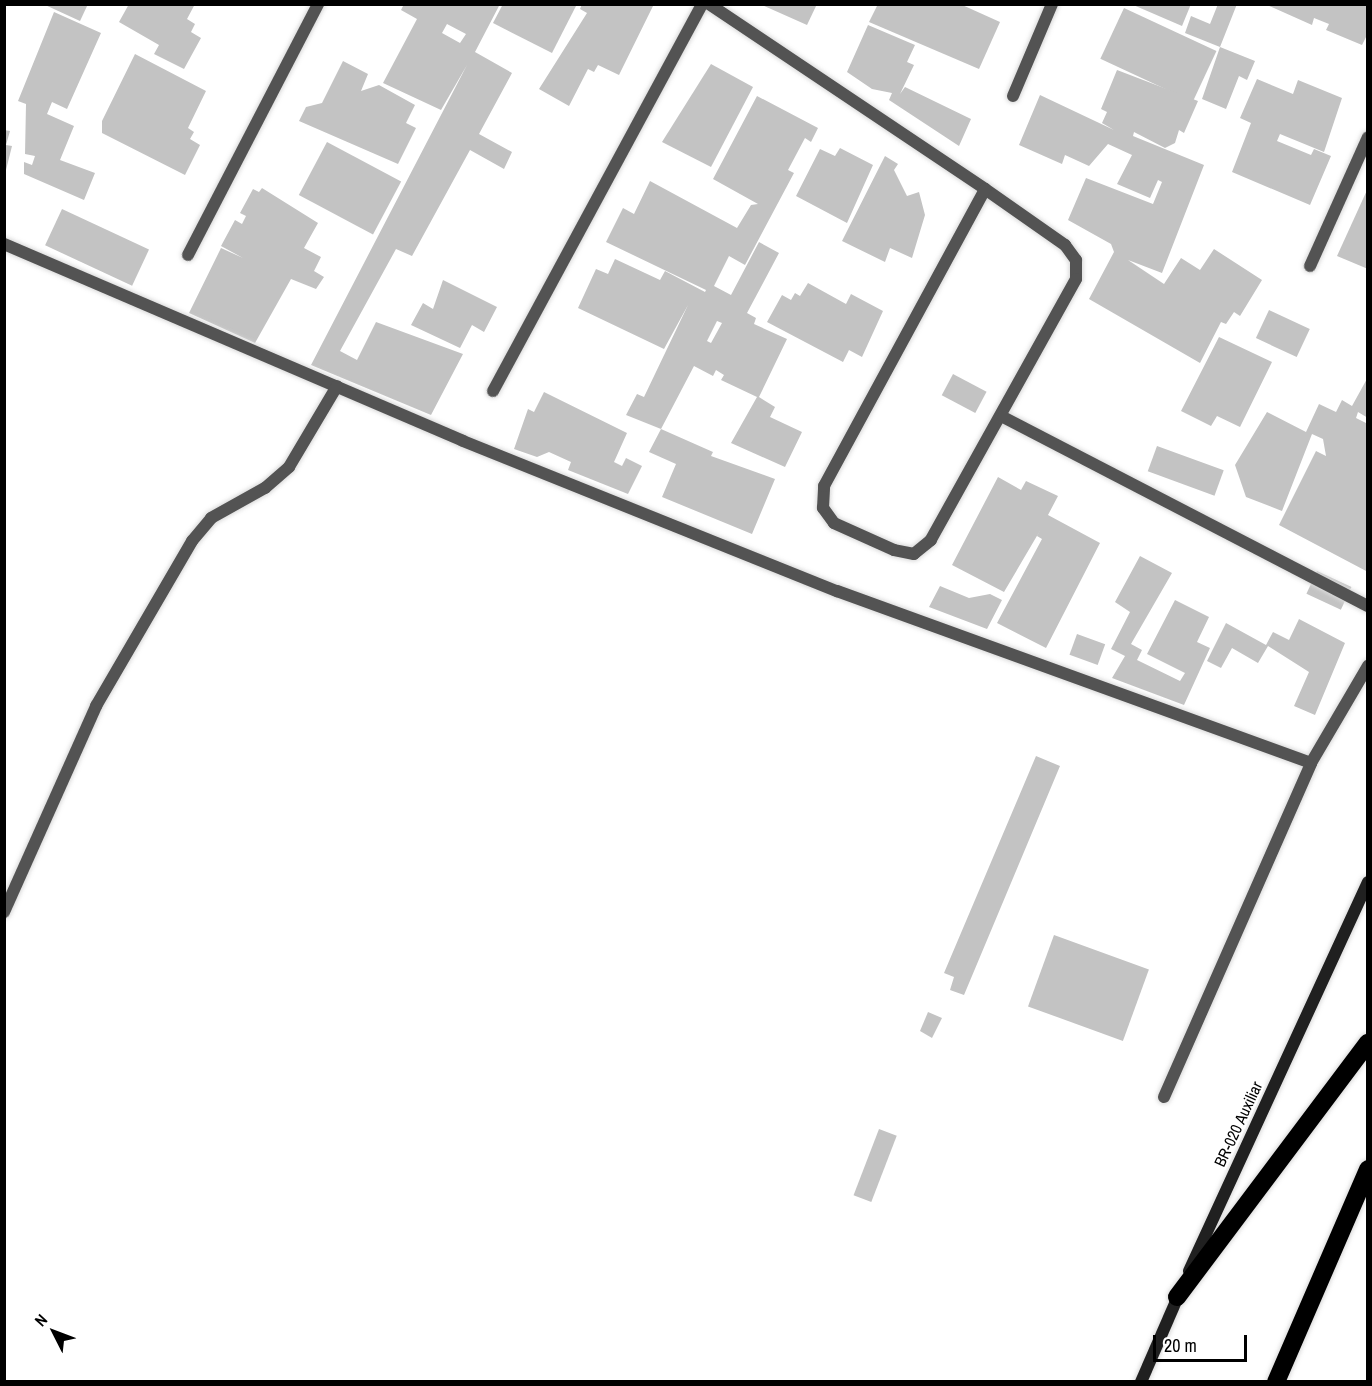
<!DOCTYPE html>
<style>
body{margin:0}
#map{position:relative;width:1372px;height:1386px;overflow:hidden;background:#fff;font-family:"Archivo Narrow",sans-serif}
div>[style]{position:absolute}
.building>*{inset:0;background:#c3c3c3;transform-origin:0 0}
.roads{filter:drop-shadow(0 0 2px #dbdbdb) drop-shadow(0 0 2px #dbdbdb)}
.lane>*{height:12px;margin:-6px;padding:0 6px;transform-origin:6px;border-radius:6px;background:#535353}
.street>*{height:12px;margin:-6px;padding:0 6px;transform-origin:6px;border-radius:6px;background:#535353}
.secondary>*{height:12px;margin:-6px;padding:0 6px;transform-origin:6px;border-radius:6px;background:#202020}
.highway>*{height:18px;margin:-9px;padding:0 9px;transform-origin:9px;border-radius:9px;background:#000}
span{translate:-50% -50%;white-space:nowrap;text-align:center;line-height:1.15;-webkit-text-stroke:4.5px #fff;paint-order:stroke}
.street-label{font-size:16px;color:#000}
.frame{position:absolute;inset:0;border:6px solid #000;pointer-events:none}
.north{position:absolute;left:24px;top:1302px;width:60px;height:60px;-webkit-text-stroke:4px #fff;paint-order:stroke;rotate:312deg;font-size:16px;font-weight:700;line-height:24px;text-align:center;color:#000}
.north::after{content:'';display:block;margin:auto;width:21px;height:27px;background:#000;clip-path:polygon(50% 0,100% 100%,50% 72%,0 100%)}
.scale{position:absolute;left:1153px;top:1335px;width:94px;height:27px;box-sizing:border-box;border:3px solid #000;border-top:0;padding-left:8px;font-size:18px;line-height:21px;white-space:nowrap;color:#000;-webkit-text-stroke:4px #fff;paint-order:stroke}
</style>
<div id="map">
<div class="building">
<div style="clip-path:polygon(43px 4px,88px 4px,80px 21px)"></div>
<div style="clip-path:polygon(129px 4px,195px 4px,187px 19px,195px 24px,191px 32px,201px 38px,184px 69px,154px 54px,159px 45px,119px 22px)"></div>
<div style="clip-path:polygon(evenodd,404px 4px,500px 4px,475px 52px,512px 73px,479px 134px,512px 152px,504px 169px,470px 150px,412px 256px,396px 249px,340px 351px,357px 360px,376px 322px,463px 354px,431px 415px,311px 365px,467px 65px,441px 110px,383px 83px,417px 19px,401px 10px,404px 4px,447px 24px,466px 34px,460px 43px,442px 33px,447px 24px)"></div>
<div style="clip-path:polygon(503px 4px,577px 4px,552px 53px,493px 23px)"></div>
<div style="clip-path:polygon(582px 4px,654px 4px,619px 75px,598px 65px,594px 72px,588px 69px,569px 106px,539px 89px,587px 13px,580px 9px)"></div>
<div style="clip-path:polygon(760px 4px,817px 4px,807px 25px)"></div>
<div style="clip-path:polygon(878px 4px,960px 4px,1000px 22px,979px 69px,869px 22px)"></div>
<div style="clip-path:polygon(1131px 4px,1191px 4px,1182px 26px)"></div>
<div style="clip-path:polygon(1218px 4px,1237px 4px,1220px 47px,1185px 33px,1191px 16px,1210px 24px)"></div>
<div style="clip-path:polygon(1265px 4px,1368px 4px,1368px 33px,1362px 45px,1326px 30px,1329px 24px,1314px 18px,1312px 25px)"></div>
<div style="left:1124px;top:8px;width:102px;height:56px;rotate:25deg"></div>
<div style="clip-path:polygon(54px 12px,101px 33px,67px 109px,52px 102px,47px 114px,74px 126px,60px 160px,95px 173px,84px 200px,24px 174px,24px 162px,32px 165px,35px 156px,25px 154px,26px 104px,18px 101px)"></div>
<div style="clip-path:polygon(868px 25px,915px 45px,907px 62px,914px 65px,900px 94px,905px 87px,971px 119px,959px 146px,889px 100px,892px 93px,872px 89px,847px 72px)"></div>
<div style="clip-path:polygon(1220px 47px,1255px 61px,1247px 80px,1239px 76px,1226px 109px,1202px 99px)"></div>
<div style="clip-path:polygon(135px 54px,206px 91px,188px 128px,194px 132px,190px 139px,200px 145px,185px 175px,102px 133px,102px 121px)"></div>
<div style="clip-path:polygon(343px 61px,368px 74px,361px 91px,379px 85px,415px 105px,406px 123px,416px 128px,398px 164px,299px 121px,306px 107px,322px 103px)"></div>
<div style="clip-path:polygon(711px 64px,753px 87px,711px 167px,662px 142px)"></div>
<div style="clip-path:polygon(1117px 70px,1198px 101px,1184px 133px,1179px 130px,1175px 143px,1165px 148px,1134px 132px,1133px 136px,1204px 165px,1162px 273px,1128px 260px,1164px 284px,1181px 258px,1200px 270px,1214px 249px,1262px 280px,1240px 316px,1234px 312px,1226px 324px,1221px 322px,1200px 363px,1089px 299px,1114px 252px,1111px 244px,1068px 220px,1086px 178px,1153px 204px,1162px 182px,1158px 180px,1150px 198px,1117px 184px,1132px 155px,1108px 144px,1089px 166px,1065px 155px,1062px 164px,1019px 145px,1040px 95px,1114px 130px,1102px 123px,1107px 112px,1101px 109px)"></div>
<div style="clip-path:polygon(1257px 79px,1293px 94px,1298px 80px,1342px 98px,1324px 152px,1280px 134px,1277px 141px,1311px 155px,1314px 149px,1331px 156px,1310px 205px,1232px 172px,1251px 123px,1240px 118px)"></div>
<div style="clip-path:polygon(evenodd,757px 96px,818px 128px,811px 142px,805px 138px,788px 170px,794px 173px,745px 265px,729px 256px,714px 286px,731px 295px,759px 242px,779px 253px,747px 313px,756px 318px,754px 324px,787px 339px,759px 397px,775px 407px,770px 417px,802px 432px,785px 467px,731px 443px,757px 397px,721px 380px,724px 375px,716px 370px,713px 376px,694px 366px,661px 429px,713px 452px,711px 456px,775px 479px,752px 534px,662px 497px,676px 464px,649px 452px,661px 429px,626px 415px,637px 394px,644px 397px,688px 305px,664px 349px,578px 308px,596px 269px,608px 274px,615px 259px,660px 280px,665px 271px,705px 292px,706px 290px,606px 242px,623px 208px,634px 214px,650px 181px,737px 228px,751px 205px,758px 204px,713px 179px,757px 96px,717px 321px,722px 323px,711px 343px,707px 341px,717px 321px)"></div>
<div style="clip-path:polygon(4px 130px,10px 131px,6px 145px,12px 146px,5px 174px)"></div>
<div style="left:327px;top:142px;width:84px;height:60px;rotate:28deg"></div>
<div style="clip-path:polygon(840px 148px,873px 165px,847px 223px,796px 196px,820px 149px,835px 156px)"></div>
<div style="clip-path:polygon(885px 156px,898px 164px,894px 170px,907px 196px,919px 192px,925px 215px,912px 258px,890px 248px,885px 262px,842px 241px)"></div>
<div style="clip-path:polygon(262px 188px,318px 223px,304px 248px,321px 257px,314px 271px,324px 277px,316px 289px,291px 279px,255px 343px,189px 313px,221px 248px,243px 258px,221px 246px,235px 220px,242px 224px,246px 216px,240px 213px,253px 189px,259px 192px)"></div>
<div style="clip-path:polygon(1368px 188px,1368px 269px,1337px 256px)"></div>
<div style="left:62px;top:209px;width:96px;height:40px;rotate:25deg"></div>
<div style="clip-path:polygon(443px 280px,497px 307px,484px 332px,472px 325px,460px 348px,411px 325px,423px 303px,433px 309px)"></div>
<div style="clip-path:polygon(808px 283px,846px 304px,851px 294px,883px 311px,862px 357px,849px 350px,843px 362px,767px 322px,782px 295px,791px 300px,795px 293px,800px 296px)"></div>
<div style="left:1269px;top:310px;width:45px;height:31px;rotate:25deg"></div>
<div style="clip-path:polygon(1219px 337px,1272px 362px,1240px 427px,1217px 416px,1211px 426px,1181px 411px)"></div>
<div style="left:953px;top:374px;width:38px;height:24px;rotate:28deg"></div>
<div style="clip-path:polygon(1368px 377px,1368px 418px,1358px 412px,1356px 418px,1368px 424px,1368px 572px,1279px 525px,1316px 451px,1326px 456px,1323px 439px,1312px 434px,1282px 511px,1246px 497px,1235px 465px,1267px 412px,1306px 432px,1319px 404px,1336px 412px,1342px 400px,1352px 406px)"></div>
<div style="clip-path:polygon(544px 392px,627px 433px,614px 462px,622px 466px,626px 458px,642px 466px,628px 494px,568px 470px,571px 462px,549px 452px,537px 457px,514px 449px,528px 409px,534px 412px)"></div>
<div style="left:1157px;top:446px;width:71px;height:27px;rotate:20deg"></div>
<div style="clip-path:polygon(998px 477px,1021px 490px,1026px 481px,1058px 496px,1048px 515px,1100px 543px,1046px 648px,997px 623px,1042px 539px,1037px 536px,1041px 529px,1004px 592px,952px 565px)"></div>
<div style="clip-path:polygon(1140px 556px,1172px 573px,1131px 644px,1142px 650px,1137px 660px,1180px 681px,1185px 673px,1147px 654px,1175px 600px,1209px 617px,1197px 642px,1210px 648px,1184px 705px,1112px 678px,1125px 656px,1111px 649px,1130px 612px,1115px 602px)"></div>
<div style="left:1317px;top:571px;width:38px;height:25px;rotate:25deg"></div>
<div style="clip-path:polygon(940px 586px,969px 598px,990px 594px,1002px 600px,987px 629px,929px 607px)"></div>
<div style="clip-path:polygon(1299px 619px,1345px 643px,1315px 715px,1294px 706px,1309px 672px,1268px 646px,1258px 663px,1232px 648px,1221px 668px,1207px 661px,1226px 623px,1266px 645px,1273px 632px,1289px 640px)"></div>
<div style="left:1077px;top:634px;width:30px;height:22px;rotate:20deg"></div>
<div style="clip-path:polygon(1036px 756px,1060px 766px,964px 995px,950px 990px,954px 977px,944px 973px)"></div>
<div style="left:1054px;top:935px;width:101px;height:76px;rotate:20deg"></div>
<div style="clip-path:polygon(928px 1012px,942px 1018px,932px 1038px,920px 1031px)"></div>
<div style="left:879px;top:1129px;width:19px;height:71px;rotate:21deg"></div>
</div>
<div class="roads">
<div class="lane">
<div style="left:1164px;top:1097px;width:365px;rotate:-66.2deg"></div>
</div>
<div class="street">
<div style="left:709px;top:4px;width:332px;rotate:33.8deg"></div>
<div style="left:985px;top:189px;width:98px;rotate:35deg"></div>
<div style="left:1065px;top:245px;width:19px;rotate:54deg"></div>
<div style="left:1076px;top:260px;width:19px;rotate:90deg"></div>
<div style="left:1076px;top:279px;width:299px;rotate:119.1deg"></div>
<div style="left:931px;top:540px;width:22px;rotate:141deg"></div>
<div style="left:914px;top:554px;width:20px;rotate:-169deg"></div>
<div style="left:894px;top:550px;width:66px;rotate:-155.8deg"></div>
<div style="left:834px;top:523px;width:19px;rotate:-126deg"></div>
<div style="left:823px;top:508px;width:22px;rotate:-87deg"></div>
<div style="left:824px;top:486px;width:338px;rotate:-61.5deg"></div>
<div style="left:1013px;top:96px;width:100px;rotate:-67deg"></div>
<div style="left:4px;top:244px;width:499px;rotate:23.2deg"></div>
<div style="left:463px;top:441px;width:403px;rotate:21.9deg"></div>
<div style="left:837px;top:591px;width:504px;rotate:19.94deg"></div>
<div style="left:1311px;top:763px;width:113px;rotate:-59.6deg"></div>
<div style="left:188px;top:255px;width:283px;rotate:-62.6deg"></div>
<div style="left:1310px;top:266px;width:141px;rotate:-65.8deg"></div>
<div style="left:493px;top:391px;width:440px;rotate:-61.6deg"></div>
<div style="left:1003px;top:417px;width:411px;rotate:27.4deg"></div>
<div style="left:4px;top:912px;width:226px;rotate:-65.9deg"></div>
<div style="left:96px;top:706px;width:191px;rotate:-59.8deg"></div>
<div style="left:192px;top:541px;width:30px;rotate:-50deg"></div>
<div style="left:211px;top:518px;width:62px;rotate:-29.1deg"></div>
<div style="left:265px;top:488px;width:32px;rotate:-41deg"></div>
<div style="left:289px;top:467px;width:94px;rotate:-59.3deg"></div>
</div>
<div class="secondary">
<div style="left:1189px;top:1271px;width:428px;rotate:-65.3deg"></div>
<div style="left:1141px;top:1382px;width:98px;rotate:-66.6deg"></div>
</div>
<div class="highway">
<div style="left:1177px;top:1297px;width:318px;rotate:-53.1deg"></div>
<div style="left:1276px;top:1382px;width:232px;rotate:-66.6deg"></div>
</div>
</div>
<div class="street-label">
<span style="left:1238px;top:1124px;rotate:-65deg">BR-020 Auxiliar</span>
</div>
<div class="frame"></div>
<div class="north">N</div>
<div class="scale">20 m</div>
</div>
